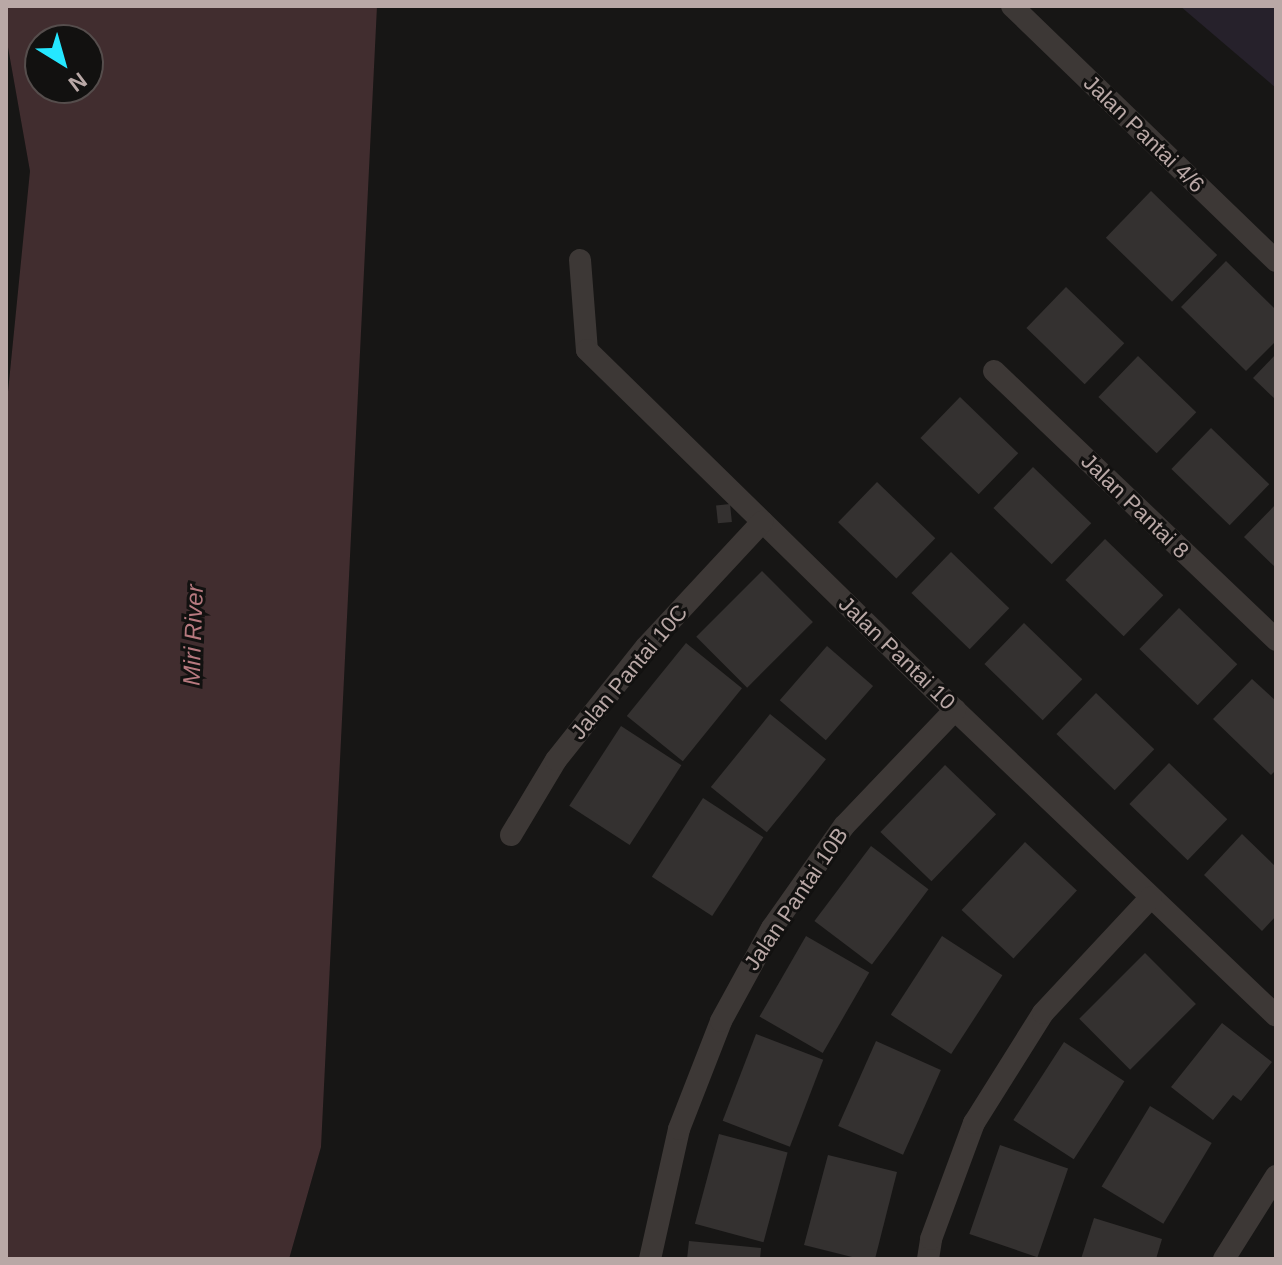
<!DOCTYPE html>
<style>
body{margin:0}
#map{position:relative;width:1282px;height:1265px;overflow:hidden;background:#171615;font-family:Arial,sans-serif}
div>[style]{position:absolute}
.green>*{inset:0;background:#26212b}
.water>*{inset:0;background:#412d2f}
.building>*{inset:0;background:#343130;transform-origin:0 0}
.street>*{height:22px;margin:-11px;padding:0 11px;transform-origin:11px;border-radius:11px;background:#3d3836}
span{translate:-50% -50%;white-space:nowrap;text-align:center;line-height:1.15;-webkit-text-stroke:6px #121110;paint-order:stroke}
.street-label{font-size:22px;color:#b9a8a6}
.water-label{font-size:24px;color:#b7797f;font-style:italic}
.frame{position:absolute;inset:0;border:8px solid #b9a8a6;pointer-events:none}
.north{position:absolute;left:24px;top:24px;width:80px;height:80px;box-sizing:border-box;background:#121110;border:2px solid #554d4c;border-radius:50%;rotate:143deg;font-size:22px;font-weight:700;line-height:32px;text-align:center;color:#b9a8a6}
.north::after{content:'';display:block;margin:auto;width:28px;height:36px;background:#25e7ff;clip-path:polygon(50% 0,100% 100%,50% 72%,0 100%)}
</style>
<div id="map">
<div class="green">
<div style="clip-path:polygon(1180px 6px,1276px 6px,1276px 88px)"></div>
</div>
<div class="water">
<div style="clip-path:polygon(evenodd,6px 6px,377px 6px,321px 1147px,289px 1259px,6px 1259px,6px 412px,30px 171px,6px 36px,6px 6px,40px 40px,88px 40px,88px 88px,40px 88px,40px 40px)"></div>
</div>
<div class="building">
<div style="left:1151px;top:191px;width:92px;height:65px;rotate:44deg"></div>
<div style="clip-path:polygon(1226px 261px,1276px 310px,1276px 341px,1246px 371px,1181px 307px)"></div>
<div style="left:1066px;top:287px;width:81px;height:57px;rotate:44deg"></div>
<div style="clip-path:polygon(1276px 354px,1276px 400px,1253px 378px)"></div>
<div style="left:1138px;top:356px;width:81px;height:57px;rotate:44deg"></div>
<div style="left:960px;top:397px;width:81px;height:57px;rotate:44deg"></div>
<div style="left:1211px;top:428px;width:81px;height:57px;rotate:44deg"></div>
<div style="left:1033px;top:467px;width:81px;height:57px;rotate:44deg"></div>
<div style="left:877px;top:482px;width:81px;height:56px;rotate:44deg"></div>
<div style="left:730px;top:504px;width:18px;height:14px;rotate:84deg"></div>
<div style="clip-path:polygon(1276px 504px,1276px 568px,1244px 537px)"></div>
<div style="left:1105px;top:539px;width:81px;height:57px;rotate:44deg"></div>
<div style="left:951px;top:552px;width:81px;height:57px;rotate:44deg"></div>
<div style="left:762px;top:571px;width:72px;height:93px;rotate:45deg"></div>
<div style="left:1179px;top:608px;width:81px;height:57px;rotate:44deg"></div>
<div style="left:1024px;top:623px;width:81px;height:57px;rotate:44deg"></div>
<div style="left:686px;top:643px;width:72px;height:94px;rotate:39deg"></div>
<div style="left:827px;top:646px;width:61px;height:72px;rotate:41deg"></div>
<div style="clip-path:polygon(1252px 679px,1276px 701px,1276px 770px,1271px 775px,1213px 719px)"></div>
<div style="left:1096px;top:693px;width:81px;height:57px;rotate:44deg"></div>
<div style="left:770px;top:714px;width:72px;height:94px;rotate:39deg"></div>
<div style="left:621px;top:726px;width:72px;height:95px;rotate:33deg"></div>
<div style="left:1169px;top:763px;width:81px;height:57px;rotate:44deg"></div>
<div style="left:945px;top:765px;width:71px;height:93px;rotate:44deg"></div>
<div style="left:703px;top:798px;width:72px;height:94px;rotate:33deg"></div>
<div style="clip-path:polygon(1242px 834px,1276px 867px,1276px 916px,1262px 931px,1204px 875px)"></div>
<div style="left:1025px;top:842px;width:71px;height:93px;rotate:43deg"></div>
<div style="left:871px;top:846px;width:72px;height:94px;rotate:37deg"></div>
<div style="left:806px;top:936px;width:73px;height:93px;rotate:30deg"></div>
<div style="left:942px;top:936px;width:72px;height:94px;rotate:33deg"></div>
<div style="left:1145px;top:953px;width:72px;height:93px;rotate:45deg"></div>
<div style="clip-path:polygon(1222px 1023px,1272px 1062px,1241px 1101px,1233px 1095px,1213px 1120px,1171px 1087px)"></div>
<div style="left:756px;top:1034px;width:72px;height:93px;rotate:21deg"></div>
<div style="left:876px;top:1041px;width:71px;height:93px;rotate:24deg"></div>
<div style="left:1064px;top:1042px;width:72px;height:93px;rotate:33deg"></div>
<div style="left:1150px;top:1106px;width:72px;height:94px;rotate:31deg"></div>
<div style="left:719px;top:1134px;width:71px;height:93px;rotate:15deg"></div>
<div style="left:1000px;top:1145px;width:72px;height:94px;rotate:19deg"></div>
<div style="clip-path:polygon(828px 1155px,897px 1172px,875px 1259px,860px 1259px,804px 1245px)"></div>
<div style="clip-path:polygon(1094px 1218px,1162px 1239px,1156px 1259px,1081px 1259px)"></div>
<div style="clip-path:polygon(689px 1241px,761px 1248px,760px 1259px,687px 1259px)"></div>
</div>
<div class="street">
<div style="left:1012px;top:6px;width:367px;rotate:44deg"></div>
<div style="left:580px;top:260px;width:90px;rotate:85.6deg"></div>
<div style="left:587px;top:350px;width:515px;rotate:44.37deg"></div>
<div style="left:955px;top:710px;width:443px;rotate:43.6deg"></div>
<div style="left:994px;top:371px;width:390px;rotate:43.6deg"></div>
<div style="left:511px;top:835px;width:87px;rotate:-59deg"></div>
<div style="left:556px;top:760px;width:144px;rotate:-51.5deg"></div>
<div style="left:646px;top:647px;width:171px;rotate:-47.1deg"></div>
<div style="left:650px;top:1259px;width:133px;rotate:-77.4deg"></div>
<div style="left:679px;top:1129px;width:116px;rotate:-68.7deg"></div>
<div style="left:721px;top:1021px;width:106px;rotate:-61.3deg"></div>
<div style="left:772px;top:928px;width:125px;rotate:-54.8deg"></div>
<div style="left:844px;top:826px;width:161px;rotate:-46.3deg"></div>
<div style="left:928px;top:1259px;width:20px;rotate:-81deg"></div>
<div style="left:931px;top:1239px;width:124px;rotate:-69.7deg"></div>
<div style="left:974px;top:1123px;width:130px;rotate:-57.9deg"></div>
<div style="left:1043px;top:1013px;width:158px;rotate:-47deg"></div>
<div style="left:1224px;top:1259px;width:98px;rotate:-57.9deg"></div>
</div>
<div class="street-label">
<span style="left:1144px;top:134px;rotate:44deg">Jalan Pantai 4/6</span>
<span style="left:1135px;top:506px;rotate:44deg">Jalan Pantai 8</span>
<span style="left:897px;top:653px;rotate:44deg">Jalan Pantai 10</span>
<span style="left:629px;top:672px;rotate:-50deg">Jalan Pantai 10C</span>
<span style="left:796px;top:899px;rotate:-56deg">Jalan Pantai 10B</span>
</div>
<div class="water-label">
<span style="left:193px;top:635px;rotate:-88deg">Miri River</span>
</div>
<div class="frame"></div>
<div class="north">N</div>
</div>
